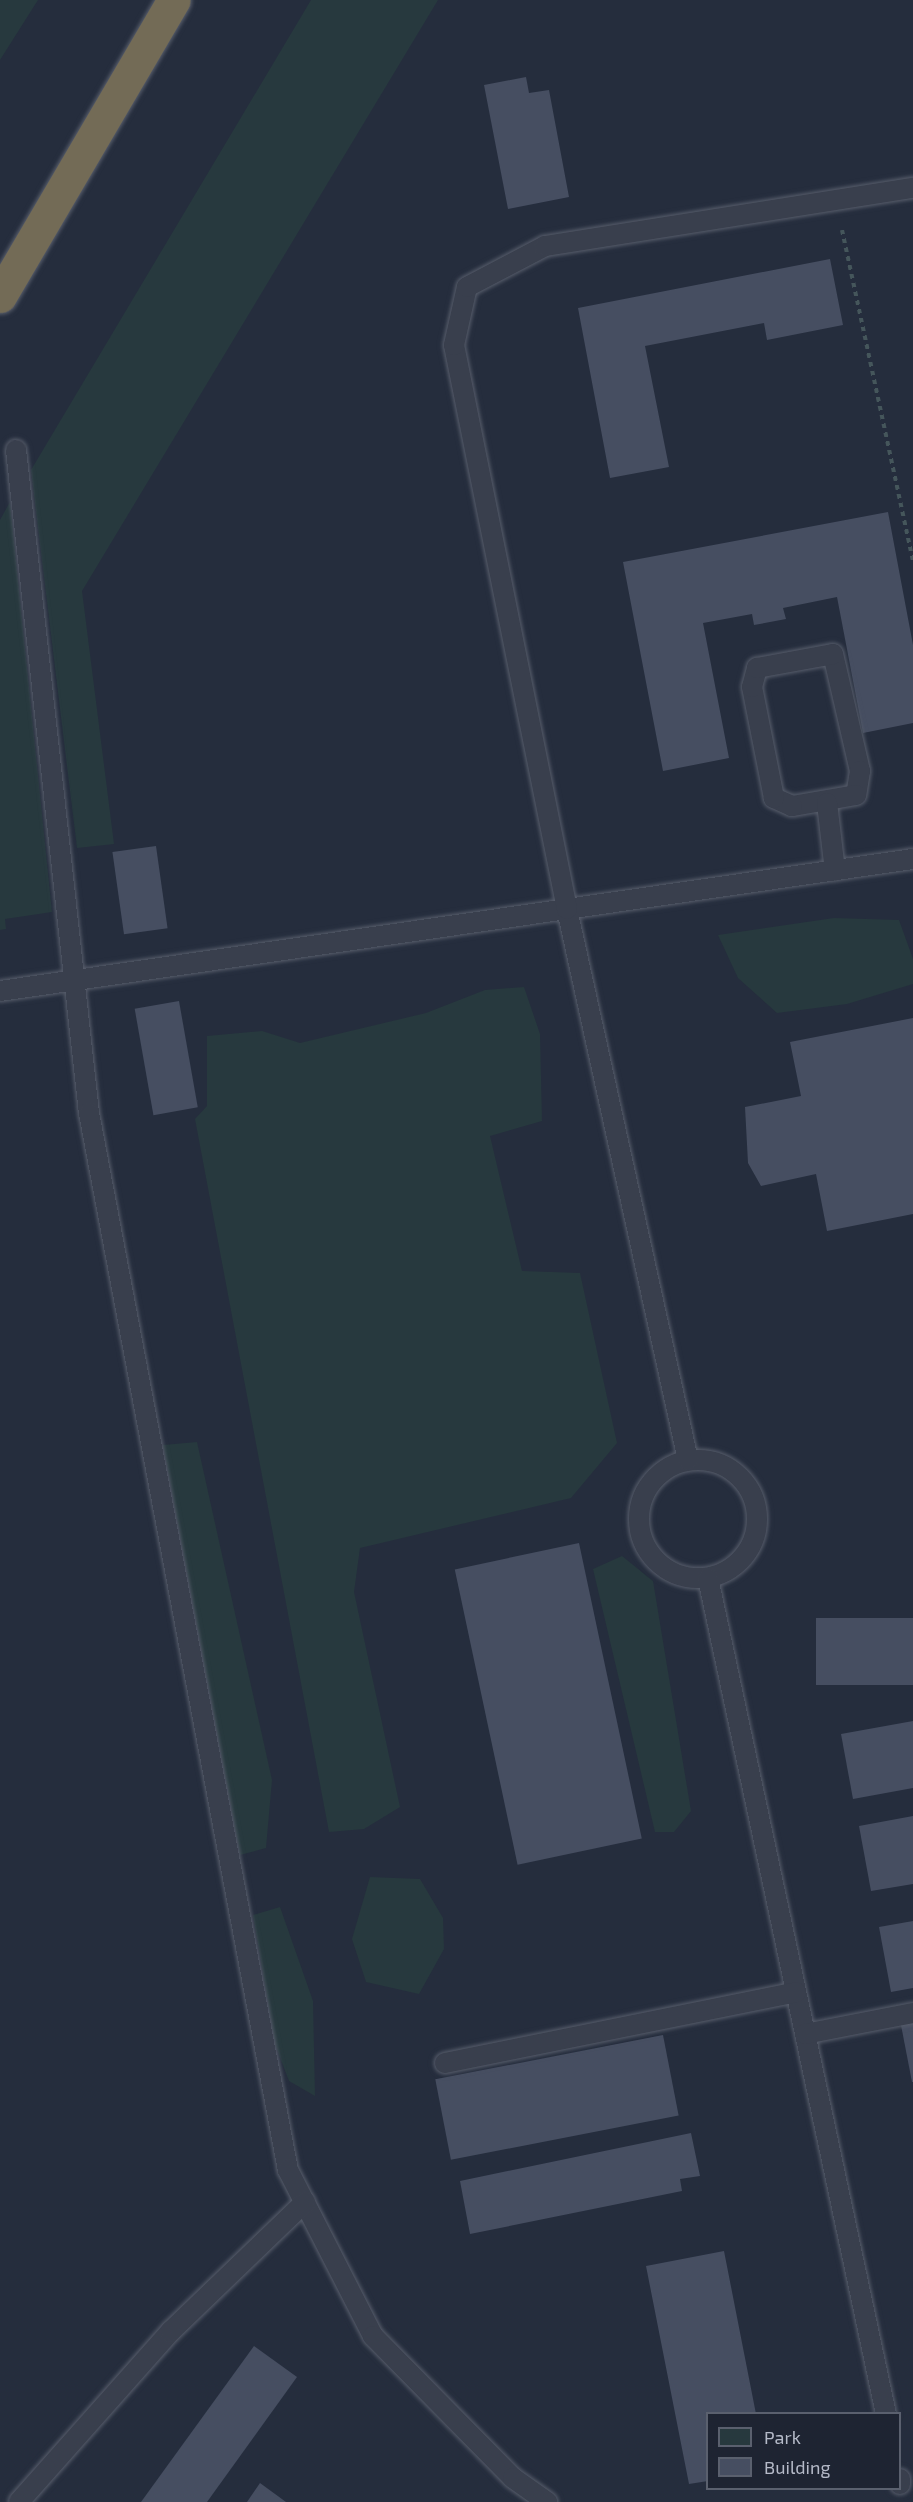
<!DOCTYPE html>
<style>
body{margin:0}
#map{position:relative;width:913px;height:2502px;overflow:hidden;background:#252d3d;font-family:"Exo 2",sans-serif}
div>[style]{position:absolute}
.green>*{inset:0;background:#27393e}
.building>*{inset:0;background:#464e61;transform-origin:0 0}
.path>*{height:4px;margin-top:-2px;transform-origin:0;background:repeating-linear-gradient(90deg,#45565b 0 4.5px,transparent 0 9px)}
.roads{filter:drop-shadow(0 0 2px #575d6b) drop-shadow(0 0 2px #575d6b)}
.lane>*{height:20px;margin:-10px;padding:0 10px;transform-origin:10px;border-radius:10px;background:#393f4d}
.lane>.ring{margin:-10px;padding:0;box-sizing:content-box;background:none;border:20px solid #393f4d;border-radius:50%}
.highway>*{height:33px;margin:-16.5px;padding:0 16.5px;transform-origin:16.5px;border-radius:16.5px;background:#736b56}
span{translate:-50% -50%;white-space:nowrap;text-align:center;line-height:1.15;-webkit-text-stroke:4.5px #1e2432;paint-order:stroke}
.legend{position:absolute;left:706px;top:2412px;width:195px;height:78px;box-sizing:border-box;background:#1e2432;border:2px solid #5a606e;margin:0;padding:8px 10px;list-style:none;font-size:18px;color:#b5bac8}
.legend li{display:flex;align-items:center;gap:12px;height:30px}
.legend b{width:30px;border:2px solid #5a606e}
</style>
<div id="map">
<div class="green">
<div style="clip-path:polygon(0 0,38px 0,0 60px)"></div>
<div style="clip-path:polygon(311px 0,438px 0,82px 591px,114px 844px,77px 848px,31px 470px)"></div>
<div style="clip-path:polygon(10px 502px,52px 912px,5px 919px,6px 929px,0 930px,0 520px)"></div>
<div style="clip-path:polygon(834px 918px,899px 920px,913px 959px,913px 984px,847px 1004px,777px 1013px,738px 978px,718px 935px)"></div>
<div style="clip-path:polygon(524px 987px,540px 1034px,542px 1121px,490px 1136px,522px 1271px,580px 1273px,617px 1443px,571px 1498px,360px 1548px,354px 1592px,400px 1807px,364px 1829px,329px 1832px,195px 1119px,207px 1106px,207px 1036px,262px 1031px,300px 1043px,426px 1013px,485px 990px)"></div>
<div style="clip-path:polygon(197px 1442px,272px 1780px,266px 1848px,240px 1855px,163px 1445px)"></div>
<div style="clip-path:polygon(622px 1556px,653px 1581px,691px 1811px,674px 1832px,655px 1832px,593px 1569px)"></div>
<div style="clip-path:polygon(370px 1877px,420px 1879px,443px 1918px,444px 1949px,419px 1994px,366px 1982px,352px 1939px)"></div>
<div style="clip-path:polygon(280px 1907px,313px 2001px,315px 2096px,289px 2081px,275px 2044px,253px 1915px)"></div>
</div>
<div class="building">
<div style="clip-path:polygon(526px 77px,529px 93px,549px 90px,569px 197px,508px 209px,484px 85px)"></div>
<div style="clip-path:polygon(830px 259px,843px 325px,767px 340px,764px 323px,645px 346px,669px 467px,610px 478px,578px 308px)"></div>
<div style="clip-path:polygon(888px 512px,913px 645px,913px 723px,863px 733px,837px 597px,783px 608px,786px 619px,754px 625px,752px 614px,703px 623px,729px 758px,663px 771px,623px 562px)"></div>
<div style="left:156px;top:846px;width:83px;height:44px;rotate:82deg"></div>
<div style="left:179px;top:1001px;width:108px;height:45px;rotate:80deg"></div>
<div style="clip-path:polygon(913px 1018px,913px 1214px,827px 1231px,816px 1174px,761px 1186px,748px 1163px,745px 1107px,801px 1096px,790px 1042px)"></div>
<div style="left:579px;top:1543px;width:302px;height:127px;rotate:78deg"></div>
<div style="left:913px;top:1618px;width:67px;height:97px;rotate:90deg"></div>
<div style="clip-path:polygon(913px 1721px,913px 1788px,853px 1799px,841px 1734px)"></div>
<div style="clip-path:polygon(913px 1816px,913px 1884px,871px 1891px,859px 1826px)"></div>
<div style="clip-path:polygon(913px 1921px,913px 1988px,891px 1992px,879px 1927px)"></div>
<div style="clip-path:polygon(913px 2023px,913px 2082px,912px 2082px,901px 2025px)"></div>
<div style="left:663px;top:2035px;width:82px;height:232px;rotate:79deg"></div>
<div style="clip-path:polygon(691px 2133px,700px 2176px,680px 2179px,682px 2191px,470px 2234px,460px 2181px)"></div>
<div style="clip-path:polygon(724px 2251px,756px 2414px,708px 2414px,708px 2481px,689px 2484px,646px 2266px)"></div>
<div style="clip-path:polygon(254px 2346px,297px 2377px,207px 2502px,141px 2502px)"></div>
<div style="clip-path:polygon(260px 2483px,286px 2502px,247px 2502px)"></div>
</div>
<div class="path">
<div style="left:842px;top:230px;width:340px;rotate:77.9deg"></div>
</div>
<div class="roads">
<div class="lane">
<div style="left:16px;top:450px;width:667px;rotate:83.72deg"></div>
<div style="left:89px;top:1113px;width:1076px;rotate:79.34deg"></div>
<div style="left:288px;top:2170px;width:186px;rotate:62.9deg"></div>
<div style="left:373px;top:2336px;width:199px;rotate:45.4deg"></div>
<div style="left:513px;top:2478px;width:42px;rotate:35.2deg"></div>
<div style="left:833px;top:654px;width:120px;rotate:77deg"></div>
<div style="left:860px;top:771px;width:24px;rotate:99deg"></div>
<div style="left:856px;top:795px;width:65px;rotate:170.2deg"></div>
<div style="left:792px;top:806px;width:20px;rotate:-156deg"></div>
<div style="left:774px;top:798px;width:113px;rotate:-101.2deg"></div>
<div style="left:752px;top:687px;width:20px;rotate:-75deg"></div>
<div style="left:757px;top:668px;width:77px;rotate:-10.4deg"></div>
<div style="left:827px;top:803px;width:68px;rotate:83.3deg"></div>
<div style="left:0;top:991px;width:922px;rotate:-8.23deg"></div>
<div class="ring" style="left:639px;top:1460px;width:98px;height:98px"></div>
<div style="left:688px;top:1460px;width:564px;rotate:-102.39deg"></div>
<div style="left:567px;top:909px;width:575px;rotate:-101.33deg"></div>
<div style="left:454px;top:345px;width:59px;rotate:-77.4deg"></div>
<div style="left:467px;top:287px;width:88px;rotate:-27.7deg"></div>
<div style="left:545px;top:246px;width:373px;rotate:-9deg"></div>
<div style="left:708px;top:1578px;width:855px;rotate:77.98deg"></div>
<div style="left:805px;top:2034px;width:110px;rotate:-11deg"></div>
<div style="left:445px;top:2063px;width:358px;rotate:-11.4deg"></div>
<div style="left:900px;top:2479px;width:5px;rotate:90deg"></div>
<div style="left:19px;top:2502px;width:229px;rotate:-48.4deg"></div>
<div style="left:171px;top:2331px;width:186px;rotate:-43.9deg"></div>
</div>
<div class="highway">
<div style="left:0;top:296px;width:343px;rotate:-59.6deg"></div>
</div>
</div>
<ul class="legend">
<li><b style="height:16px;background:#27393e"></b>Park</li>
<li><b style="height:16px;background:#464e61"></b>Building</li>
</ul>
</div>
